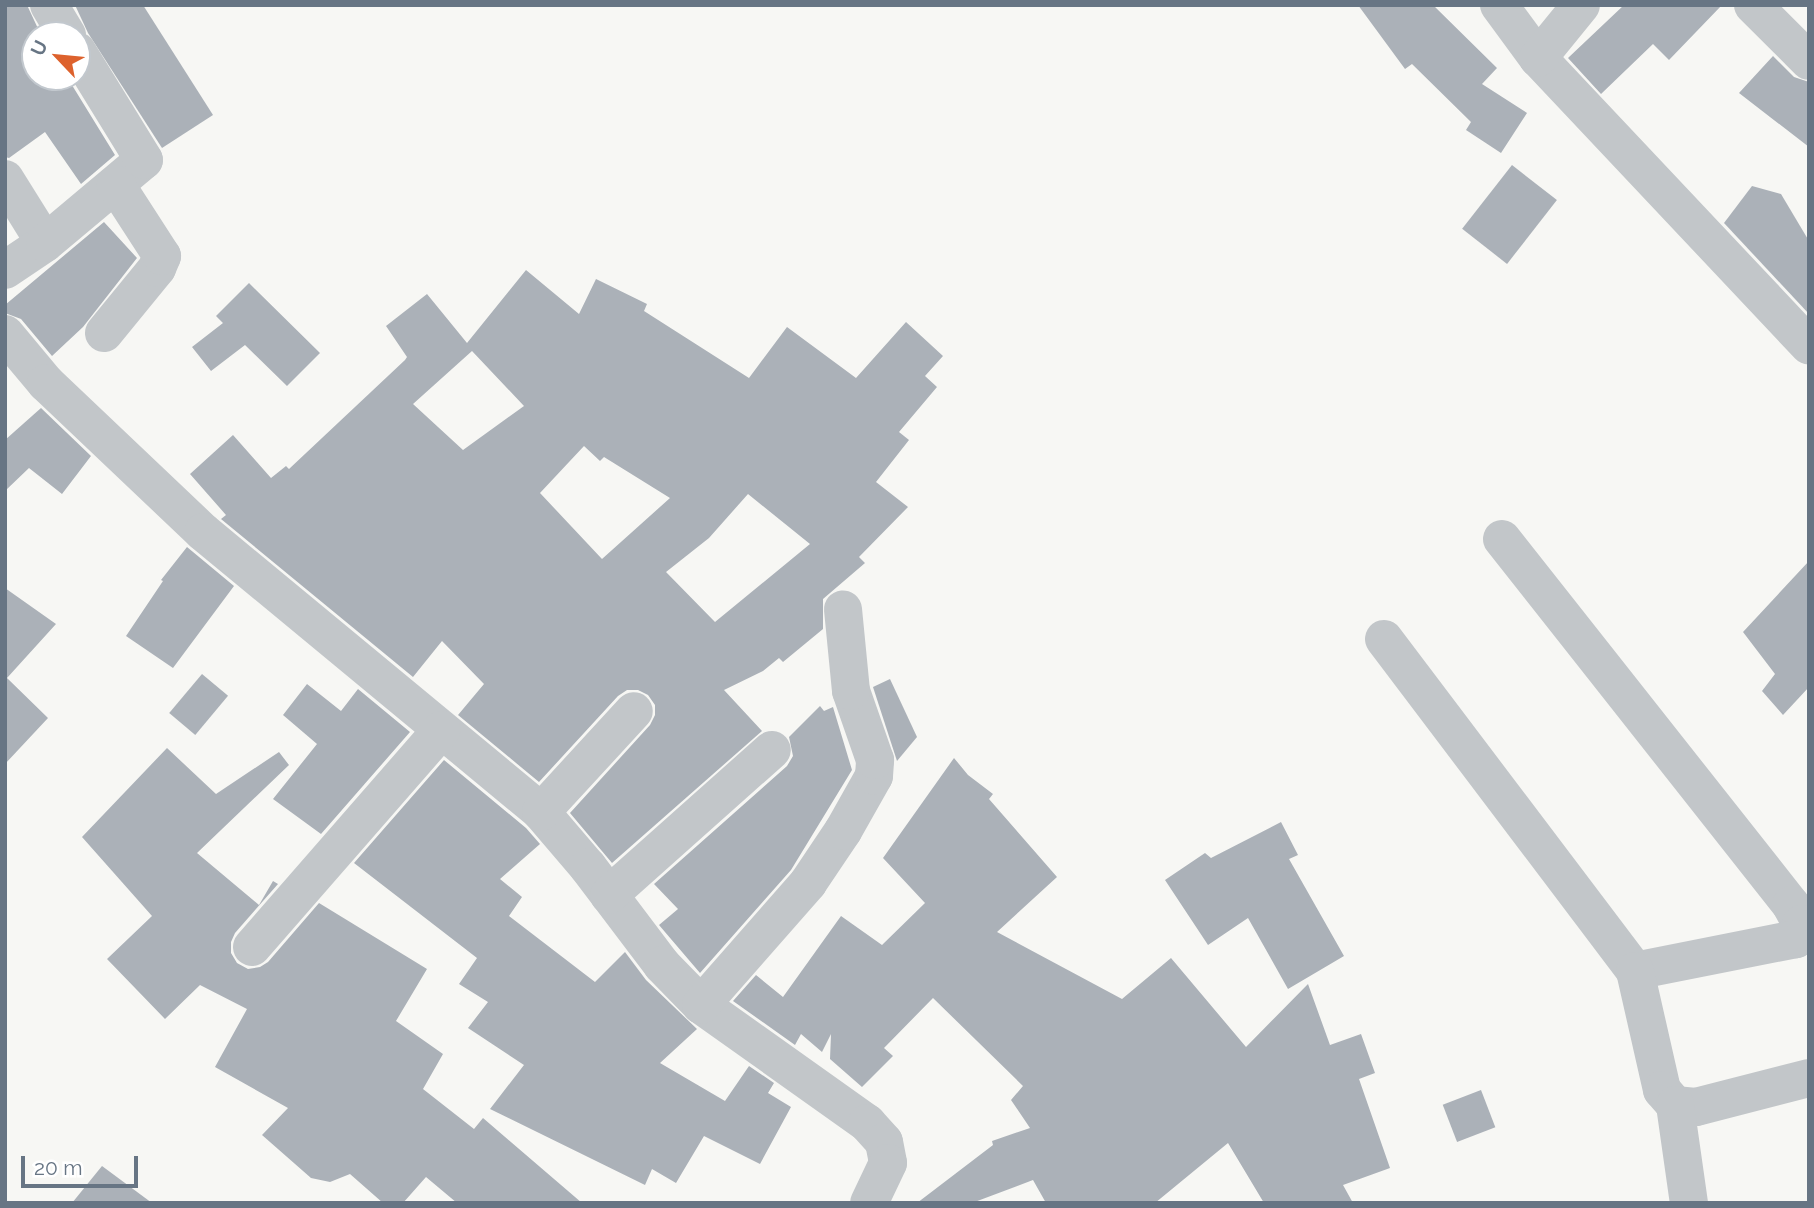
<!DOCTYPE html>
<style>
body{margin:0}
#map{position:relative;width:1814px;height:1208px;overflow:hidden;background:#f7f7f4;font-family:Raleway,sans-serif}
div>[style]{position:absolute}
.building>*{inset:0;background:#abb1b8;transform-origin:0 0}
.minor>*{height:38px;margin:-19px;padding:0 19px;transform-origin:19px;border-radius:19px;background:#c2c6c9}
span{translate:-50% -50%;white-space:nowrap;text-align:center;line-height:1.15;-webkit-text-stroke:7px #fff;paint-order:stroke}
.frame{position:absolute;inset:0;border:7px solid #677584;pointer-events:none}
.north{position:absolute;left:21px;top:21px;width:70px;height:70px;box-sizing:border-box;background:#fff;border:2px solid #c2c8ce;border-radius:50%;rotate:296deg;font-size:19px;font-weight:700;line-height:28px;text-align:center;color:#677584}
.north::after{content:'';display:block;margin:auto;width:24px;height:32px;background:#dd622d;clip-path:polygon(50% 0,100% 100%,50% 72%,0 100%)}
.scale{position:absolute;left:21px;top:1156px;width:117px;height:32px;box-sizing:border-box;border:4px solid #677584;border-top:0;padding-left:9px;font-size:21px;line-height:24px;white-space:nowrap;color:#677584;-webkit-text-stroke:5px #fff;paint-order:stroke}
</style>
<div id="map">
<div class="building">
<div style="clip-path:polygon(5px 5px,27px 5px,41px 35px,35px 35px,35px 77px,67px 77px,115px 155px,81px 184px,45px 132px,9px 158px,5px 157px)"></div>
<div style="clip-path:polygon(75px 5px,143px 5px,213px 115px,162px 148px,88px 33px)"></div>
<div style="clip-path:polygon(1358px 5px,1433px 5px,1497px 68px,1482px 84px,1527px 113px,1501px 153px,1466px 130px,1471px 122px,1412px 64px,1405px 69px)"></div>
<div style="clip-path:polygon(1624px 5px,1722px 5px,1669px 60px,1653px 44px,1601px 94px,1568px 58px)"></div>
<div style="clip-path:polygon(1773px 56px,1794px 77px,1809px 82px,1809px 147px,1739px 93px)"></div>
<div style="left:1512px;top:165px;width:57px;height:81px;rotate:38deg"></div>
<div style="clip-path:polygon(1752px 186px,1781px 194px,1809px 241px,1809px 314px,1724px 223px)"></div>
<div style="clip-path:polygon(104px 222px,137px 258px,83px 327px,52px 356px,21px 319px,5px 313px,5px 305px)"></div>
<div style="clip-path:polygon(evenodd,526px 270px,579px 314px,596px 279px,647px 304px,644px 311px,749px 378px,787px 327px,856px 378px,906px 322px,943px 356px,925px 376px,937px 387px,899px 432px,909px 440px,876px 482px,908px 507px,859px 557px,865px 563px,823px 599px,823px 629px,783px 662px,779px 658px,763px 671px,724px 690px,762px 731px,612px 863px,570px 813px,650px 725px,655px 715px,655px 705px,648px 695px,638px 690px,627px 690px,618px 696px,539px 782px,458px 715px,484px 684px,442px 641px,413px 677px,221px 519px,226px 515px,190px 474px,233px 435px,271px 478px,286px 466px,289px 469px,405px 360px,407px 357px,386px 326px,427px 294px,467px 343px,526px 270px,472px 351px,524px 406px,463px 450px,413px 404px,472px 351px,526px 270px,584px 446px,600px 461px,604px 457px,670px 498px,602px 559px,540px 493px,584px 446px,526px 270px,748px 494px,810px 544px,715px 622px,666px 572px,709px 538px,748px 494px)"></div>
<div style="clip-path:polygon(249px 283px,320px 353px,287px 386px,245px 345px,211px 371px,192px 347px,223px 323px,216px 316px)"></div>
<div style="clip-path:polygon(41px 408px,91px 456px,62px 494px,29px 468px,5px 491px,5px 440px)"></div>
<div style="clip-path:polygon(187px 547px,234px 586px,173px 668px,126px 636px,163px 581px,161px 580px)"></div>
<div style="clip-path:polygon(1809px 561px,1809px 687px,1783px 715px,1762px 691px,1775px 674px,1743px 632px)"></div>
<div style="clip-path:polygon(5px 588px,56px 624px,7px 678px,48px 718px,5px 764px)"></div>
<div style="left:202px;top:674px;width:34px;height:51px;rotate:40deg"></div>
<div style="clip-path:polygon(890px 679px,917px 737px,897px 761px,873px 687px)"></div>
<div style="clip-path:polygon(307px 684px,341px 711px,358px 689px,410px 732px,321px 834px,273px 799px,317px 744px,283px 715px)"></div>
<div style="clip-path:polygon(820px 706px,824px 711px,833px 707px,852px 770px,791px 870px,700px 973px,659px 925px,678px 909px,654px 884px,787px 766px,793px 756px,789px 737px)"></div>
<div style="clip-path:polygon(167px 748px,216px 794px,279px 752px,289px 765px,197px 853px,259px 905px,273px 881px,278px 884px,235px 933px,231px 942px,231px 953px,237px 963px,248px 969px,260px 967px,268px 962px,319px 903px,427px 969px,396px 1021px,443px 1054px,423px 1089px,474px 1129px,483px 1118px,582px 1203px,457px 1203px,426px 1177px,403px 1203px,383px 1203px,350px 1174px,330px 1182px,311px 1178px,262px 1135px,288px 1108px,215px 1067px,247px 1009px,200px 985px,165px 1019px,107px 959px,152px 916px,82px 837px)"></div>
<div style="clip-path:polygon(954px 758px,968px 775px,993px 794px,989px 799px,1057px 877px,997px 932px,1122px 999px,1171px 958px,1246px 1047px,1308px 984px,1330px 1045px,1361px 1034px,1375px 1073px,1359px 1079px,1390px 1168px,1343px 1185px,1353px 1203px,1264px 1203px,1228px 1143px,1155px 1203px,1046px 1203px,1033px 1180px,972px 1203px,917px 1203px,993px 1145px,992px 1141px,1030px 1128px,1011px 1100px,1023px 1086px,933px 998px,884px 1048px,893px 1056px,862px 1087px,830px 1059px,831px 1034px,822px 1052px,801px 1034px,795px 1045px,733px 1001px,756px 975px,783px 997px,841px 916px,882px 945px,925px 903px,883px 858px)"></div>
<div style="clip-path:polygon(444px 760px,526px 828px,540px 844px,500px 879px,522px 897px,509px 916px,595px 982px,625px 952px,646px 980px,697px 1029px,660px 1063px,725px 1101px,749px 1066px,774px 1083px,768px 1093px,791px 1107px,760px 1164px,704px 1136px,676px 1183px,652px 1169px,645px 1185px,490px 1109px,524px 1065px,468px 1028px,488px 1002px,459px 984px,477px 958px,354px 863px)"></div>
<div style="clip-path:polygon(1281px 822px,1298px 855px,1289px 859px,1344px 956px,1288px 989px,1248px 918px,1208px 945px,1165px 880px,1205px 853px,1211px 858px)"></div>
<div style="left:1481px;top:1090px;width:40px;height:41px;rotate:69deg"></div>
<div style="clip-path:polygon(102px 1166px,152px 1203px,72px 1203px)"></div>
</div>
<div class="minor">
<div style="left:49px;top:5px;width:35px;rotate:59deg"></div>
<div style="left:1499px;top:5px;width:66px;rotate:53.7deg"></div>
<div style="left:1538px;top:58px;width:395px;rotate:46.7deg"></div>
<div style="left:1753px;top:5px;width:79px;rotate:45deg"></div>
<div style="left:1538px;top:58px;width:68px;rotate:-50.9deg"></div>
<div style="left:5px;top:179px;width:75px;rotate:58deg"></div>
<div style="left:5px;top:270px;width:48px;rotate:-34deg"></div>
<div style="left:45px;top:243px;width:129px;rotate:-40deg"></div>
<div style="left:144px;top:160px;width:128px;rotate:-121.6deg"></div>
<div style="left:104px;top:333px;width:84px;rotate:-50.8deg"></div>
<div style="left:157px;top:268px;width:13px;rotate:-67deg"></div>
<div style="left:162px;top:256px;width:85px;rotate:-122.9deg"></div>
<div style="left:5px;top:334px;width:64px;rotate:50.1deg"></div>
<div style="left:46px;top:383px;width:216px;rotate:43.5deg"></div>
<div style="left:203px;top:532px;width:439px;rotate:39.6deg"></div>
<div style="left:541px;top:812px;width:72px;rotate:49.5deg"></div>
<div style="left:588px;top:867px;width:123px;rotate:52.9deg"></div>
<div style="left:662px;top:965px;width:56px;rotate:45.7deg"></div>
<div style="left:701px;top:1005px;width:204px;rotate:35.4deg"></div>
<div style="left:867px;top:1123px;width:25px;rotate:48deg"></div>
<div style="left:884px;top:1142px;width:21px;rotate:79deg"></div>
<div style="left:888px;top:1163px;width:44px;rotate:115.4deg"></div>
<div style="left:1502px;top:539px;width:466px;rotate:51.7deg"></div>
<div style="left:1791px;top:905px;width:21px;rotate:62deg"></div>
<div style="left:1801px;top:924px;width:16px;rotate:108deg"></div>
<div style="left:1796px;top:939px;width:164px;rotate:168.8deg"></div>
<div style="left:1384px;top:639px;width:416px;rotate:52.9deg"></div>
<div style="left:1635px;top:971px;width:122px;rotate:77.2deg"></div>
<div style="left:1662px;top:1090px;width:20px;rotate:49deg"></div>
<div style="left:1675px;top:1105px;width:21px;rotate:5deg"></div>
<div style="left:1696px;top:1107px;width:117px;rotate:-14.4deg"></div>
<div style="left:541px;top:812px;width:137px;rotate:-47.4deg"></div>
<div style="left:609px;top:895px;width:218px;rotate:-41.7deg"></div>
<div style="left:252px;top:947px;width:288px;rotate:-48.9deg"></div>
<div style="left:701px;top:1005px;width:162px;rotate:-48.7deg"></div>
<div style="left:808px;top:883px;width:63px;rotate:-56.1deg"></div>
<div style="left:843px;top:831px;width:63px;rotate:-60.6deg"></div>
<div style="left:874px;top:776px;width:16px;rotate:-86deg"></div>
<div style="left:875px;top:760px;width:73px;rotate:-109.2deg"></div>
<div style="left:851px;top:691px;width:82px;rotate:-95.6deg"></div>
<div style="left:1675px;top:1105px;width:99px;rotate:81.9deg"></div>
</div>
<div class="frame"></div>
<div class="north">U</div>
<div class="scale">20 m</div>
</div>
